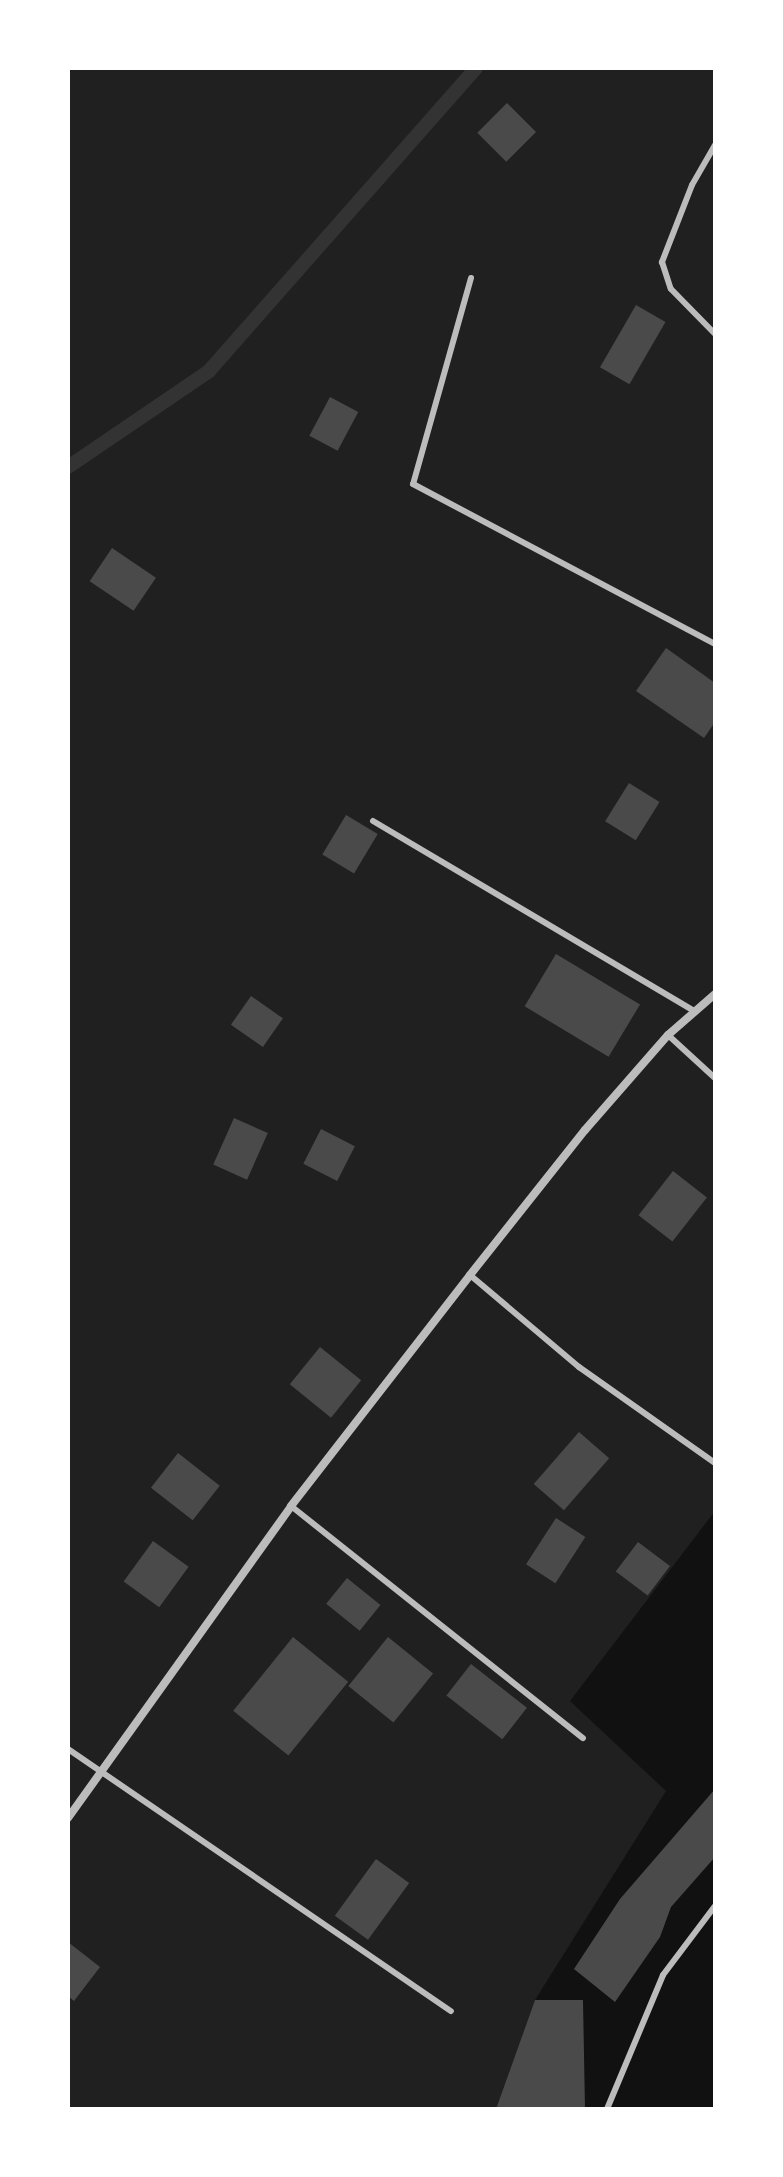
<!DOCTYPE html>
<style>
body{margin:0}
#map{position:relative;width:783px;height:2177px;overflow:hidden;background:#111;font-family:"Nunito Sans",sans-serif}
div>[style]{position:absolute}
.green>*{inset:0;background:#202020}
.stream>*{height:14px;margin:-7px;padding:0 7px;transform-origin:7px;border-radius:7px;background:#333}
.building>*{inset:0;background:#4a4a4a;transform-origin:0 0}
.service>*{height:6px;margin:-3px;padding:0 3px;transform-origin:3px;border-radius:3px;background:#bcbcbc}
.minor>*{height:8px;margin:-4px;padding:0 4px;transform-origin:4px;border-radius:4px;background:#bcbcbc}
span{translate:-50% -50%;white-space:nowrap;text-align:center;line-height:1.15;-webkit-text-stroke:7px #fff;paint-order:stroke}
.frame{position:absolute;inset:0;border:70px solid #fff;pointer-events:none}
</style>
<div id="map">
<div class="green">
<div style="clip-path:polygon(68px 68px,715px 68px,715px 1511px,570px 1701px,666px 1791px,535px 2000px,496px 2109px,68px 2109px)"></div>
</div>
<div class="stream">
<div style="left:68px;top:467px;width:171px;rotate:-34.2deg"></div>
<div style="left:209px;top:371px;width:404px;rotate:-48.6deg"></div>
</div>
<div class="building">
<div style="left:507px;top:103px;width:41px;height:42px;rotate:45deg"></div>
<div style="left:636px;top:305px;width:34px;height:72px;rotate:30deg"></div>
<div style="left:330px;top:397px;width:32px;height:44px;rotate:28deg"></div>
<div style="left:112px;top:548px;width:53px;height:40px;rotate:34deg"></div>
<div style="clip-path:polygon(666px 648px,715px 683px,715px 722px,704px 738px,636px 691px)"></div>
<div style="left:629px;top:783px;width:36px;height:45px;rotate:32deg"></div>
<div style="left:346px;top:815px;width:37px;height:46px;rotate:31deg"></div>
<div style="left:556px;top:954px;width:98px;height:61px;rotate:31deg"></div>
<div style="left:251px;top:996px;width:39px;height:35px;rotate:35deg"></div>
<div style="left:234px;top:1118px;width:37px;height:51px;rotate:24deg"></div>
<div style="left:321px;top:1129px;width:38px;height:39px;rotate:27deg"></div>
<div style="left:673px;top:1171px;width:43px;height:56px;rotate:38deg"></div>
<div style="left:320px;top:1347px;width:53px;height:48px;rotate:39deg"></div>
<div style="left:579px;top:1432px;width:40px;height:69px;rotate:41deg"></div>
<div style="left:178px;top:1453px;width:53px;height:44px;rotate:38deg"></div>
<div style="left:556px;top:1518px;width:35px;height:55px;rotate:33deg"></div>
<div style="left:153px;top:1541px;width:44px;height:50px;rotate:36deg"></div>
<div style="left:638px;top:1542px;width:40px;height:37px;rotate:37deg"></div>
<div style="left:347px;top:1578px;width:43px;height:33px;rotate:39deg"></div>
<div style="left:293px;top:1637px;width:71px;height:95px;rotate:39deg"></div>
<div style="left:388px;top:1637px;width:58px;height:63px;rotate:39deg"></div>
<div style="left:471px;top:1664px;width:71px;height:40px;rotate:38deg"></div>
<div style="clip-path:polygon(715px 1789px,715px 1857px,671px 1907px,660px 1937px,615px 2002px,574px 1969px,620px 1899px)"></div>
<div style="left:376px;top:1859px;width:41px;height:70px;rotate:36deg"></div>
<div style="clip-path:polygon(68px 1942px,100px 1967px,74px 2001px,68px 1996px)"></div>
<div style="clip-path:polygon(535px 2000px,583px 2000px,585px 2109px,496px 2109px)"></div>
</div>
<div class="service">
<div style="left:715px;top:145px;width:46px;rotate:119.9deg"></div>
<div style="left:692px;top:185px;width:83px;rotate:111.3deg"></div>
<div style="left:662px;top:262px;width:28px;rotate:72deg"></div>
<div style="left:671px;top:289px;width:63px;rotate:45.6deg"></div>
<div style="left:471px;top:278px;width:214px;rotate:105.7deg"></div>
<div style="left:413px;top:484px;width:342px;rotate:27.9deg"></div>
<div style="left:373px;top:821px;width:371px;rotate:30.6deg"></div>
<div style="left:668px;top:1035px;width:64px;rotate:42.5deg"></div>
<div style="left:470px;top:1275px;width:143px;rotate:40.2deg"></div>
<div style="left:579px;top:1367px;width:166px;rotate:35.2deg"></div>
<div style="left:291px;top:1506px;width:373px;rotate:38.5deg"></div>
<div style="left:68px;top:1749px;width:464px;rotate:34.4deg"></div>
<div style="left:607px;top:2109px;width:145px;rotate:-67.3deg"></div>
<div style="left:663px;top:1975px;width:86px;rotate:-53deg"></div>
</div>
<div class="minor">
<div style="left:68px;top:1818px;width:384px;rotate:-54.4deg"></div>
<div style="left:291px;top:1506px;width:292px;rotate:-52.2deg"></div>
<div style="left:470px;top:1275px;width:185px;rotate:-51.6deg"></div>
<div style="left:585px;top:1130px;width:126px;rotate:-48.9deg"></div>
<div style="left:668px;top:1035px;width:62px;rotate:-41.1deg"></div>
</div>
<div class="frame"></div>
</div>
